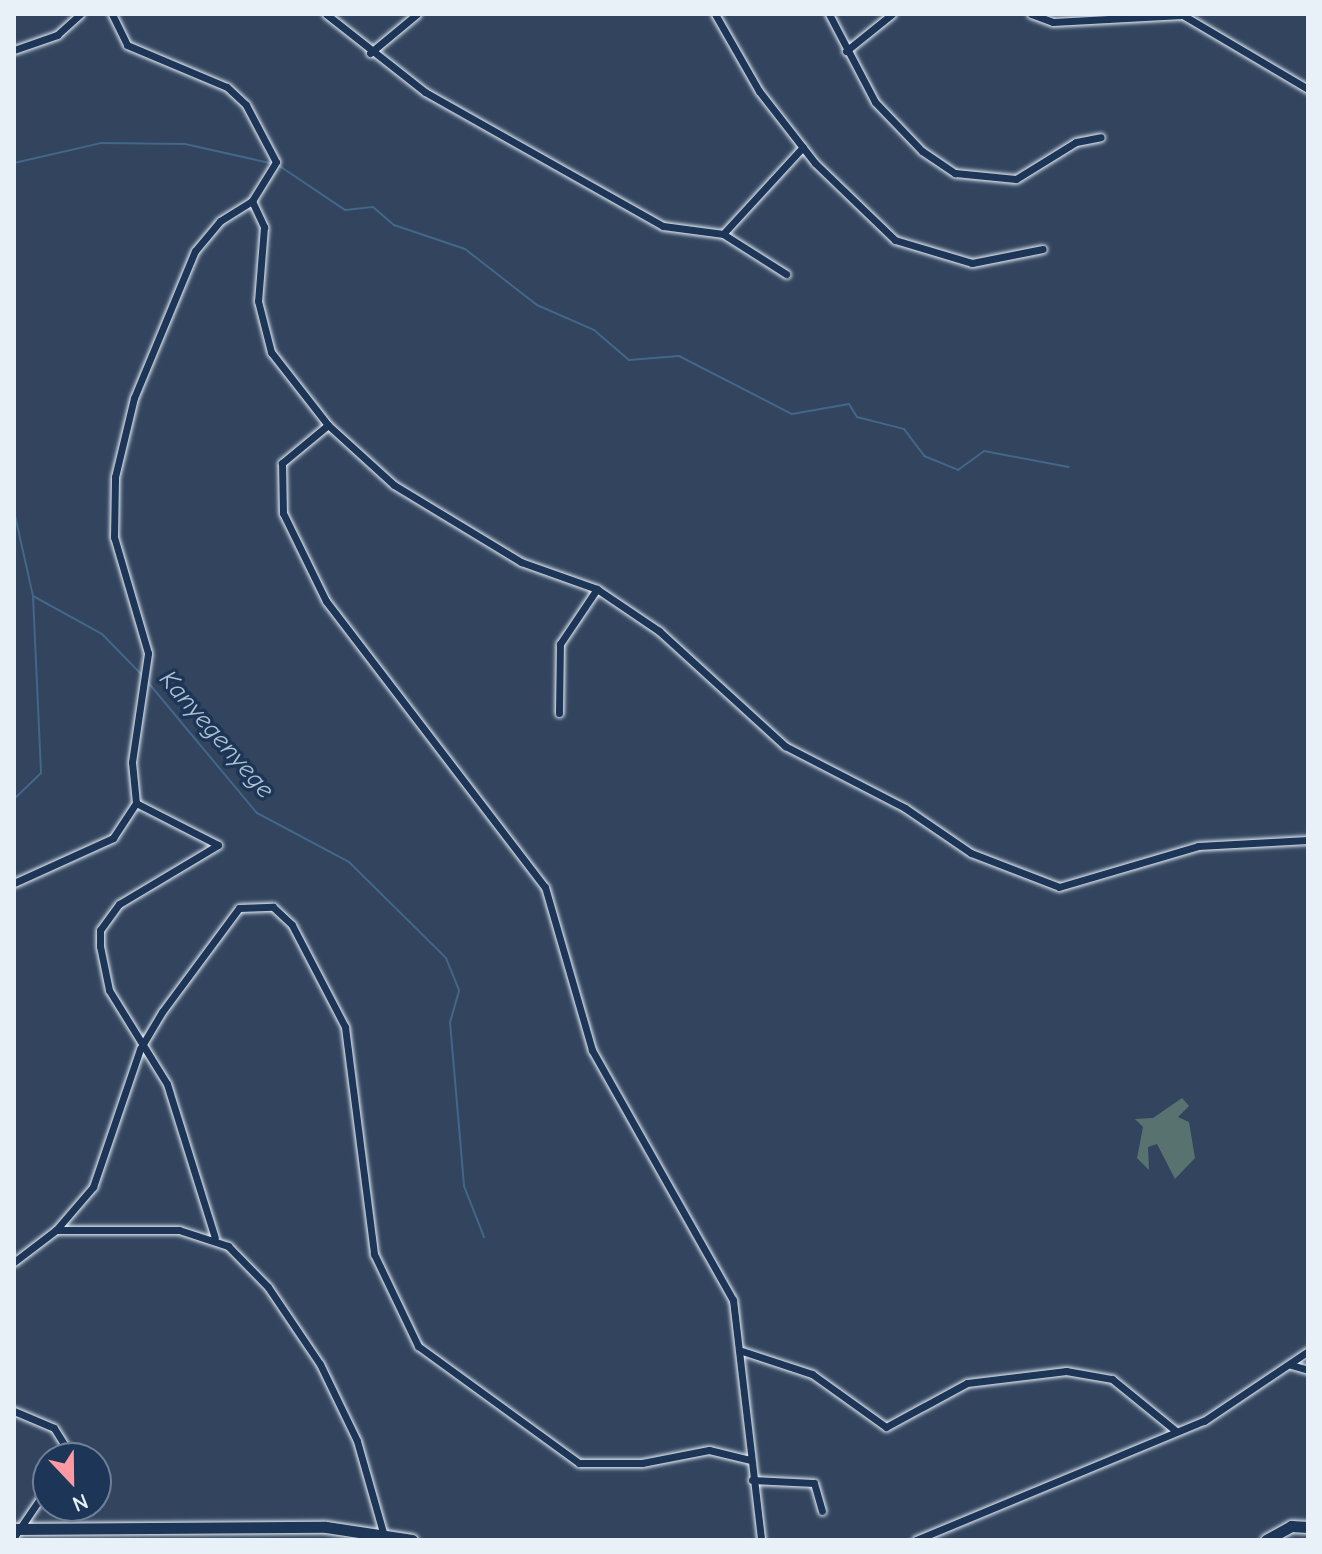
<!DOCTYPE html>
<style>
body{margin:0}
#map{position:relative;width:1322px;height:1554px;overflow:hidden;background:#32445e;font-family:"Comic Neue",sans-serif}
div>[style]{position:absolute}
.green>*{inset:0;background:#58726f}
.stream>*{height:2px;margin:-1px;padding:0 1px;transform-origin:1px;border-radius:1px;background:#426789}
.roads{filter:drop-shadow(0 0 2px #e8f1f8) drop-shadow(0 0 2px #e8f1f8)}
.minor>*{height:7px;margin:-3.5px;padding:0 3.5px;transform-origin:3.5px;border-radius:3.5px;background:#1d3557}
.trunk>*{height:11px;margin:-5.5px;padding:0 5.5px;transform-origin:5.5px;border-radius:5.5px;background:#1d3557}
span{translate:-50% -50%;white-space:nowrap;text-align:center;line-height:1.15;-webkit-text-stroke:7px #1d3557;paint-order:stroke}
.water-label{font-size:26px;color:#aec1d1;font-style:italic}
.frame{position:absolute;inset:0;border:16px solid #e8f1f8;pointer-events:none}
.north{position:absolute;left:32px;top:1442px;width:80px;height:80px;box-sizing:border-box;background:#1d3557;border:2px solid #6e8097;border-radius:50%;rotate:158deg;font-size:22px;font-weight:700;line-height:32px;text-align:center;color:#e8f1f8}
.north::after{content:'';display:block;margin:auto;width:28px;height:36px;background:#ff9aa2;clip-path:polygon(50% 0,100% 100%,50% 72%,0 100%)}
</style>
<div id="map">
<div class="green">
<div style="clip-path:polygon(1182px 1098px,1189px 1106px,1178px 1117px,1189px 1122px,1195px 1158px,1175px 1179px,1157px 1144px,1148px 1147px,1149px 1170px,1137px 1158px,1143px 1127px,1135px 1119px,1153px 1118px)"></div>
</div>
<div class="stream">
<div style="left:14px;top:163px;width:89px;rotate:-12.9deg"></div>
<div style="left:101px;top:143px;width:84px;rotate:0.7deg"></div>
<div style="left:185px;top:144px;width:87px;rotate:12.6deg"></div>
<div style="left:278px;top:165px;width:81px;rotate:33.9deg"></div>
<div style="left:345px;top:210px;width:28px;rotate:-6deg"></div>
<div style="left:373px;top:207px;width:28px;rotate:41deg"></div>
<div style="left:394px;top:225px;width:75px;rotate:18.7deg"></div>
<div style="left:465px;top:249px;width:91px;rotate:37.9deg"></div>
<div style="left:537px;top:305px;width:62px;rotate:23.7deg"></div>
<div style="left:594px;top:330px;width:46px;rotate:40.6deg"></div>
<div style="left:629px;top:360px;width:50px;rotate:-4.6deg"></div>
<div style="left:679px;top:356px;width:127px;rotate:27.2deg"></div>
<div style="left:792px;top:414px;width:58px;rotate:-10deg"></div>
<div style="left:849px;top:404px;width:15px;rotate:58deg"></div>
<div style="left:857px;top:417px;width:49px;rotate:14.3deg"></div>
<div style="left:904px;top:429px;width:34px;rotate:53deg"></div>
<div style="left:924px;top:456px;width:37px;rotate:22deg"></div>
<div style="left:958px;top:470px;width:32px;rotate:-36deg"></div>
<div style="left:984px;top:451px;width:86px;rotate:10.7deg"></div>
<div style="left:14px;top:511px;width:87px;rotate:77.4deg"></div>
<div style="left:33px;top:596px;width:177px;rotate:87.4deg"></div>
<div style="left:41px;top:773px;width:37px;rotate:136deg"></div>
<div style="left:33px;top:596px;width:79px;rotate:28.8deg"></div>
<div style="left:102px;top:634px;width:57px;rotate:45.7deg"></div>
<div style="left:146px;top:680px;width:173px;rotate:50.2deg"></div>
<div style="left:257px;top:813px;width:104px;rotate:28deg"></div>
<div style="left:349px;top:862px;width:136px;rotate:44.7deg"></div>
<div style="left:446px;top:958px;width:35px;rotate:68deg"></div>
<div style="left:459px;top:991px;width:32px;rotate:106deg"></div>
<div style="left:450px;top:1022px;width:165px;rotate:85.1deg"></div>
<div style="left:464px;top:1186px;width:55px;rotate:68.6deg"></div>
</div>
<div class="roads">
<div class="minor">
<div style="left:112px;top:14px;width:34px;rotate:64deg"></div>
<div style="left:127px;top:45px;width:108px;rotate:22.8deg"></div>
<div style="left:227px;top:87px;width:26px;rotate:43deg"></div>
<div style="left:246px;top:105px;width:64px;rotate:62.2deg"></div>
<div style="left:276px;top:162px;width:46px;rotate:121.6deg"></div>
<div style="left:252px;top:201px;width:29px;rotate:65deg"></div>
<div style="left:264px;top:227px;width:74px;rotate:94.6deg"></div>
<div style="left:258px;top:301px;width:53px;rotate:75.7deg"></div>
<div style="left:271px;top:352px;width:93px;rotate:52deg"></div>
<div style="left:328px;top:425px;width:89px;rotate:42.3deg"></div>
<div style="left:394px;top:485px;width:149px;rotate:31.2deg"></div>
<div style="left:521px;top:562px;width:81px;rotate:19.6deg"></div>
<div style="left:597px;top:589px;width:75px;rotate:34.1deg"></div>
<div style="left:659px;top:631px;width:171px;rotate:42.4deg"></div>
<div style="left:785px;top:746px;width:135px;rotate:27.3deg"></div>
<div style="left:905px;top:808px;width:80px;rotate:34.3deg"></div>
<div style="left:971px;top:853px;width:94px;rotate:21.1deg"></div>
<div style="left:1059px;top:887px;width:145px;rotate:-16.4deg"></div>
<div style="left:1198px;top:846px;width:110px;rotate:-3.1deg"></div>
<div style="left:326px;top:14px;width:126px;rotate:38.2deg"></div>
<div style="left:425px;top:92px;width:273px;rotate:29.4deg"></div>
<div style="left:663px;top:226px;width:61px;rotate:7.6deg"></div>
<div style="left:723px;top:234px;width:118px;rotate:-47.4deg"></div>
<div style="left:715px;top:14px;width:89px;rotate:60.3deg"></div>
<div style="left:759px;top:91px;width:91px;rotate:52.1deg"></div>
<div style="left:815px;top:163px;width:111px;rotate:43.9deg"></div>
<div style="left:895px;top:240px;width:80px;rotate:16.6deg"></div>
<div style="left:972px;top:263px;width:72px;rotate:-11.2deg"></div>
<div style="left:829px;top:14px;width:99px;rotate:62.4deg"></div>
<div style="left:875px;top:102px;width:68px;rotate:46.2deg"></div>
<div style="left:922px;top:151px;width:40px;rotate:34deg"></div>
<div style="left:955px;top:173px;width:61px;rotate:5.6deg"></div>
<div style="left:1016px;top:179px;width:70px;rotate:-31.7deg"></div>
<div style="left:1076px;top:142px;width:25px;rotate:-11deg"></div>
<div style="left:1031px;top:14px;width:23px;rotate:20deg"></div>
<div style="left:1053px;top:22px;width:129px;rotate:-3.1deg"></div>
<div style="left:1181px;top:14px;width:147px;rotate:30.6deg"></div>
<div style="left:14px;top:50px;width:46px;rotate:-19.2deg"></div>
<div style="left:57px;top:35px;width:31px;rotate:-42deg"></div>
<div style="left:846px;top:51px;width:59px;rotate:-38.8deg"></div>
<div style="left:370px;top:53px;width:61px;rotate:-39.7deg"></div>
<div style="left:723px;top:234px;width:75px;rotate:32.4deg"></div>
<div style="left:328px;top:425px;width:60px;rotate:140.4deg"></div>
<div style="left:282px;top:463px;width:50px;rotate:88.9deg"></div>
<div style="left:283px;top:513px;width:98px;rotate:64deg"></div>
<div style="left:326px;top:601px;width:360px;rotate:52.6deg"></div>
<div style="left:545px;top:887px;width:170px;rotate:73.9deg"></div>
<div style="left:592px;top:1050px;width:287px;rotate:60.6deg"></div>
<div style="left:733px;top:1300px;width:242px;rotate:83.3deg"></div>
<div style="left:559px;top:713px;width:69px;rotate:-89.2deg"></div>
<div style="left:560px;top:644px;width:66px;rotate:-56.1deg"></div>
<div style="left:136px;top:803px;width:92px;rotate:27.1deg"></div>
<div style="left:218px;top:845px;width:115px;rotate:149.2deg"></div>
<div style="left:119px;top:904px;width:32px;rotate:126deg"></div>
<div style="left:100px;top:930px;width:16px;rotate:90deg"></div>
<div style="left:100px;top:946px;width:45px;rotate:78.4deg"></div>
<div style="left:109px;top:990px;width:110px;rotate:58.3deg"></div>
<div style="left:167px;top:1084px;width:161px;rotate:72.7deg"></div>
<div style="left:14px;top:883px;width:109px;rotate:-24.4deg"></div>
<div style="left:113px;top:838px;width:42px;rotate:-56.7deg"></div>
<div style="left:136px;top:803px;width:41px;rotate:-95.6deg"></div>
<div style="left:132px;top:762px;width:110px;rotate:-81.6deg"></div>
<div style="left:148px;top:653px;width:121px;rotate:-106.3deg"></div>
<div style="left:114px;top:537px;width:60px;rotate:-89deg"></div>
<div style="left:115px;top:477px;width:81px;rotate:-76.5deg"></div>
<div style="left:134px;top:398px;width:159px;rotate:-67.5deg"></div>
<div style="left:195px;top:251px;width:39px;rotate:-50deg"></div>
<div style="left:220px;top:221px;width:38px;rotate:-32deg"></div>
<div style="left:56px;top:1230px;width:57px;rotate:-49.3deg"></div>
<div style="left:93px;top:1187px;width:146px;rotate:-71.2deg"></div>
<div style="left:140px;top:1049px;width:43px;rotate:-59.3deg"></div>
<div style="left:162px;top:1012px;width:129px;rotate:-53.5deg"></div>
<div style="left:239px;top:908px;width:34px;rotate:-2deg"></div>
<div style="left:273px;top:907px;width:26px;rotate:43deg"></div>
<div style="left:292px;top:925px;width:115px;rotate:62.5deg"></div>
<div style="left:345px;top:1027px;width:229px;rotate:82.7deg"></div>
<div style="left:374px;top:1254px;width:102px;rotate:64.4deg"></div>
<div style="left:418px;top:1346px;width:199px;rotate:36deg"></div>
<div style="left:579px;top:1463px;width:63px"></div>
<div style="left:642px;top:1463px;width:68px;rotate:-11deg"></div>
<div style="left:709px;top:1450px;width:42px;rotate:13.7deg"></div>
<div style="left:14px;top:1262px;width:53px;rotate:-37.3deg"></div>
<div style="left:56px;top:1230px;width:123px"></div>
<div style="left:179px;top:1230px;width:52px;rotate:18.1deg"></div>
<div style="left:228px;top:1246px;width:57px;rotate:45.7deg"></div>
<div style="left:268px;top:1287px;width:93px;rotate:56deg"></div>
<div style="left:320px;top:1364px;width:85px;rotate:64.3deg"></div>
<div style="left:357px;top:1441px;width:95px;rotate:74.1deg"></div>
<div style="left:742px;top:1351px;width:74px;rotate:18.2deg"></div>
<div style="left:812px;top:1374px;width:91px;rotate:35.6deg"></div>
<div style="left:886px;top:1427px;width:92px;rotate:-28.5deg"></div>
<div style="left:967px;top:1383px;width:100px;rotate:-6.9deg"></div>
<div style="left:1066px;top:1371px;width:47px;rotate:9.9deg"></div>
<div style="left:1112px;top:1379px;width:82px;rotate:39.1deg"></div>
<div style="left:1291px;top:1365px;width:18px;rotate:16deg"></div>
<div style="left:14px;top:1411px;width:43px;rotate:23deg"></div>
<div style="left:54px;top:1428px;width:36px;rotate:58deg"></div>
<div style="left:752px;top:1480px;width:62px;rotate:2.8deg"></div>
<div style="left:814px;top:1483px;width:29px;rotate:74deg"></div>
<div style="left:14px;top:1537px;width:60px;rotate:-55.8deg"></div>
<div style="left:916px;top:1540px;width:312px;rotate:-22.5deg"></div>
<div style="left:1204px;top:1421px;width:125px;rotate:-33.9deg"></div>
</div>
<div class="trunk">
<div style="left:14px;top:1529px;width:312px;rotate:-0.4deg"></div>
<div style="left:326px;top:1527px;width:87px;rotate:8.6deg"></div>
<div style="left:1266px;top:1540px;width:29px;rotate:-29deg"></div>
<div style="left:1291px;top:1526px;width:17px;rotate:3deg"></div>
</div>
</div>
<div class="water-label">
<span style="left:216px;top:735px;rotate:49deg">Kanyegenyege</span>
</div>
<div class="frame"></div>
<div class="north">N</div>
</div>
